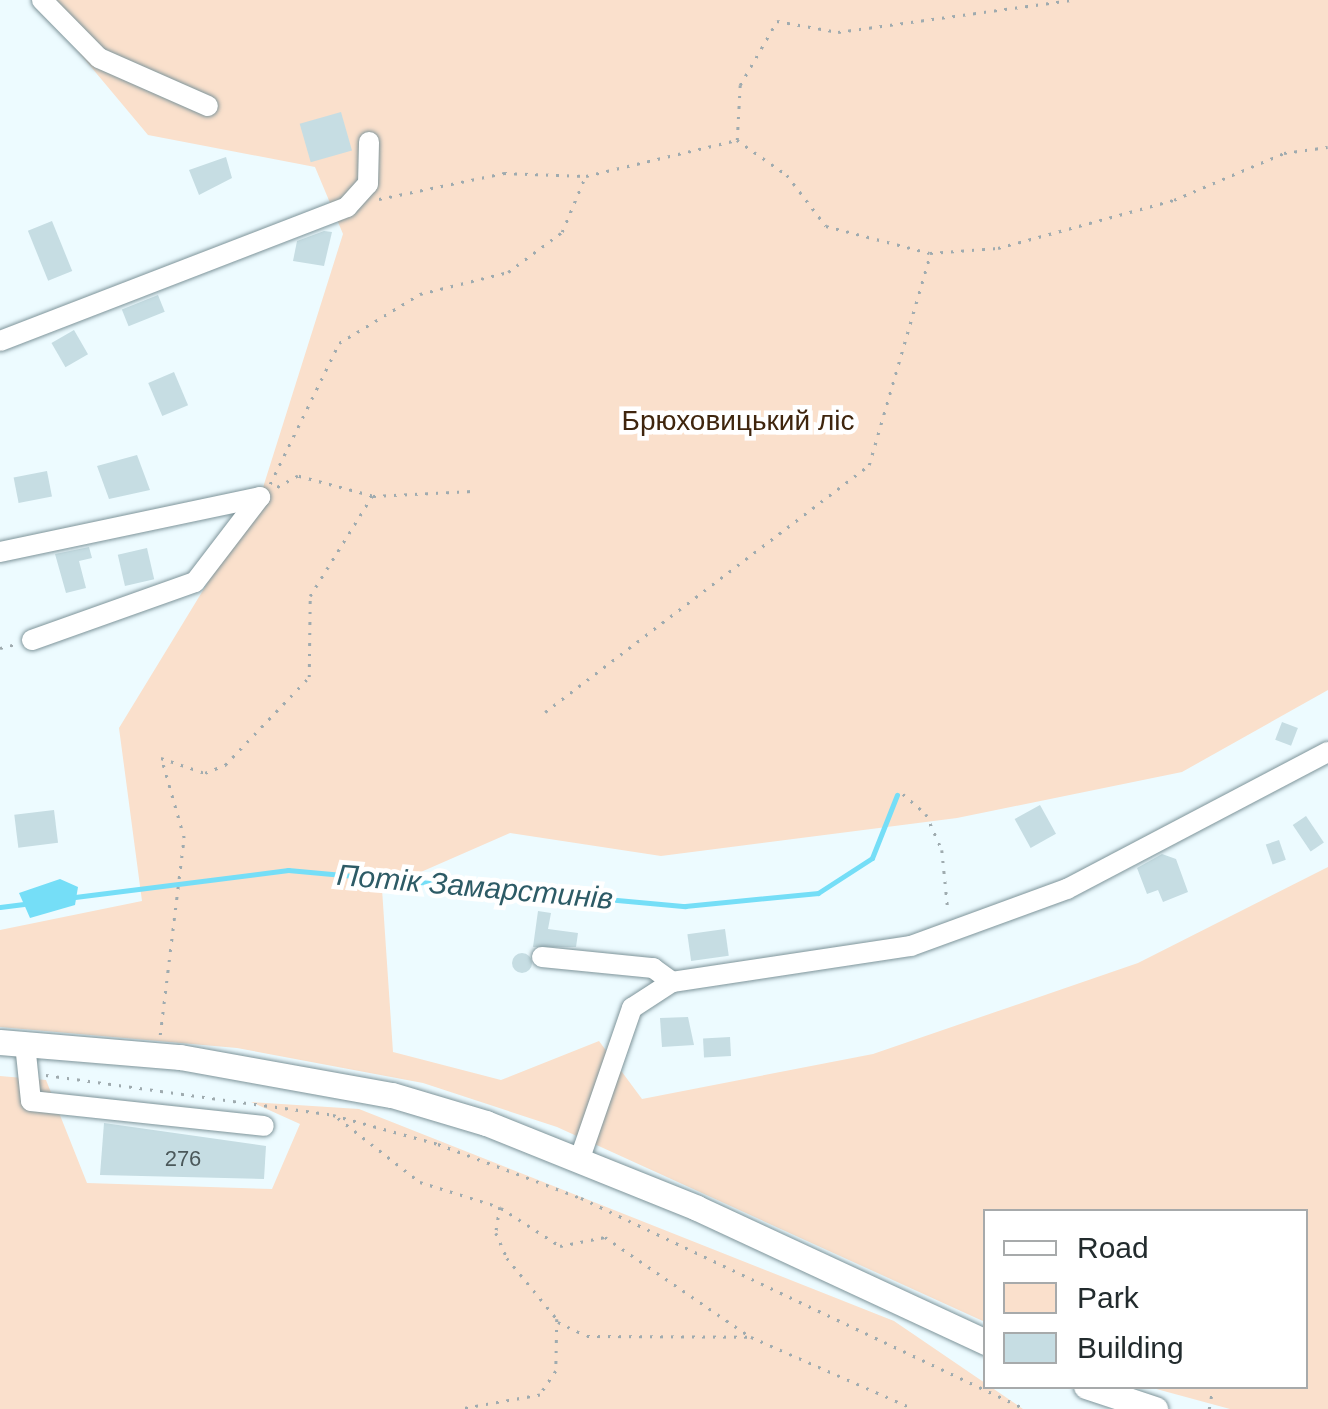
<!DOCTYPE html>
<meta charset="utf-8">
<style>
body{margin:0}
#map{position:relative;width:1328px;height:1409px;overflow:hidden;background:#edfbff;font-family:Arial,sans-serif}
div>[style]{position:absolute}
.green>*{inset:0;background:#fae0cc}
.water>*{inset:0;background:#75def7}
.stream>*{height:5px;margin:-2.5px;padding:0 2.5px;transform-origin:2.5px;border-radius:2.5px;background:#75def7}
.building>*{inset:0;background:#c6dde3;transform-origin:0 0}
.round{border-radius:50%}
.path>*{height:2.5px;margin-top:-1.25px;transform-origin:0;background:repeating-linear-gradient(90deg,#9fabaf 0 2.5px,transparent 0 10.5px)}
.roads{filter:drop-shadow(0 0 2px #7e949a) drop-shadow(0 0 2px #7e949a)}
.minor>*{height:20px;margin:-10px;padding:0 10px;transform-origin:10px;border-radius:10px;background:#fff}
.major>*{height:25px;margin:-12.5px;padding:0 12.5px;transform-origin:12.5px;border-radius:12.5px;background:#fff}
span{translate:-50% -50%;white-space:nowrap;text-align:center;line-height:1.15;-webkit-text-stroke:9px #fff;paint-order:stroke}
.number-label{font-size:22px;color:#4b585a}
.number-label span{-webkit-text-stroke-width:0}
.park-label{font-size:28px;color:#3f250d}
.water-label{font-size:30px;color:#2d5b66;font-style:italic}
.legend{position:absolute;left:983px;top:1209px;width:325px;height:180px;box-sizing:border-box;background:#fff;border:2px solid #a7aaab;margin:0;padding:12px 18px;list-style:none;font-size:30px;color:#222b2d}
.legend li{display:flex;align-items:center;gap:20px;height:50px}
.legend b{width:50px;border:2px solid #a7aaab}
</style>
<div id="map">
<div class="green">
<div style="clip-path:polygon(35px 0,1328px 0,1328px 690px,1182px 772px,957px 818px,661px 856px,510px 833px,382px 889px,393px 1052px,501px 1080px,599px 1041px,642px 1099px,873px 1054px,1138px 963px,1328px 867px,1328px 1409px,1230px 1409px,1149px 1387px,1306px 1386px,1306px 1212px,986px 1212px,985px 1322px,557px 1127px,423px 1083px,237px 1048px,0 1027px,0 930px,142px 901px,119px 728px,260px 497px,343px 234px,315px 167px,148px 135px)"></div>
<div style="clip-path:polygon(0 1076px,46px 1080px,87px 1183px,272px 1189px,300px 1124px,251px 1102px,359px 1109px,894px 1321px,1023px 1409px,0 1409px)"></div>
</div>
<div class="water">
<div style="clip-path:polygon(60px 879px,78px 887px,75px 905px,30px 918px,19px 893px)"></div>
</div>
<div class="stream">
<div style="left:75px;top:897px;width:215px;rotate:-7.2deg"></div>
<div style="left:288px;top:870px;width:399px;rotate:5.2deg"></div>
<div style="left:685px;top:906px;width:134px;rotate:-5.6deg"></div>
<div style="left:818px;top:893px;width:64px;rotate:-32.9deg"></div>
<div style="left:872px;top:858px;width:68px;rotate:-68.4deg"></div>
<div style="left:0;top:907px;width:24px;rotate:-7deg"></div>
</div>
<div class="building">
<div style="left:341px;top:112px;width:40px;height:43px;rotate:74deg"></div>
<div style="clip-path:polygon(226px 157px,232px 178px,199px 195px,189px 170px)"></div>
<div style="left:52px;top:221px;width:54px;height:26px;rotate:68deg"></div>
<div style="clip-path:polygon(324px 231px,332px 232px,324px 266px,293px 261px,297px 241px)"></div>
<div style="left:158px;top:295px;width:18px;height:39px;rotate:68deg"></div>
<div style="left:74px;top:330px;width:28px;height:26px;rotate:60deg"></div>
<div style="left:174px;top:372px;width:36px;height:28px;rotate:67deg"></div>
<div style="clip-path:polygon(137px 455px,150px 490px,109px 499px,97px 466px)"></div>
<div style="left:47px;top:471px;width:26px;height:34px;rotate:79deg"></div>
<div style="clip-path:polygon(89px 547px,92px 558px,79px 561px,86px 588px,66px 593px,55px 554px)"></div>
<div style="left:147px;top:548px;width:32px;height:30px;rotate:77deg"></div>
<div style="left:1282px;top:722px;width:17px;height:19px;rotate:21deg"></div>
<div style="left:1040px;top:805px;width:33px;height:29px;rotate:61deg"></div>
<div style="left:54px;top:810px;width:33px;height:40px;rotate:83deg"></div>
<div style="left:1306px;top:816px;width:32px;height:16px;rotate:56deg"></div>
<div style="left:1279px;top:840px;width:21px;height:14px;rotate:71deg"></div>
<div style="clip-path:polygon(1162px 854px,1176px 859px,1188px 892px,1163px 902px,1158px 890px,1147px 894px,1137px 868px)"></div>
<div style="clip-path:polygon(538px 911px,551px 913px,548px 929px,578px 933px,576px 947px,533px 947px)"></div>
<div style="left:725px;top:929px;width:27px;height:38px;rotate:82deg"></div>
<div class="round" style="left:512px;top:953px;width:20px;height:20px"></div>
<div style="clip-path:polygon(688px 1017px,694px 1045px,662px 1047px,660px 1018px)"></div>
<div style="left:730px;top:1037px;width:19px;height:27px;rotate:87deg"></div>
<div style="clip-path:polygon(104px 1123px,266px 1146px,264px 1179px,100px 1175px)"></div>
</div>
<div class="path">
<div style="left:737px;top:140px;width:55px;rotate:-86.9deg"></div>
<div style="left:740px;top:85px;width:74px;rotate:-60deg"></div>
<div style="left:777px;top:21px;width:62px;rotate:10.2deg"></div>
<div style="left:838px;top:32px;width:237px;rotate:-7.8deg"></div>
<div style="left:379px;top:199px;width:128px;rotate:-11.7deg"></div>
<div style="left:504px;top:173px;width:82px;rotate:2.1deg"></div>
<div style="left:586px;top:176px;width:155px;rotate:-13.4deg"></div>
<div style="left:737px;top:140px;width:61px;rotate:35deg"></div>
<div style="left:787px;top:175px;width:64px;rotate:52.6deg"></div>
<div style="left:826px;top:226px;width:107px;rotate:14.6deg"></div>
<div style="left:930px;top:253px;width:68px;rotate:-4.2deg"></div>
<div style="left:998px;top:248px;width:182px;rotate:-15.3deg"></div>
<div style="left:1174px;top:200px;width:120px;rotate:-23.1deg"></div>
<div style="left:1284px;top:153px;width:44px;rotate:-7.8deg"></div>
<div style="left:270px;top:484px;width:157px;rotate:-63.9deg"></div>
<div style="left:339px;top:343px;width:95px;rotate:-31.2deg"></div>
<div style="left:420px;top:294px;width:91px;rotate:-14deg"></div>
<div style="left:508px;top:272px;width:67px;rotate:-36.5deg"></div>
<div style="left:562px;top:232px;width:60px;rotate:-67.3deg"></div>
<div style="left:373px;top:496px;width:100px;rotate:-2.9deg"></div>
<div style="left:0;top:648px;width:16px;rotate:-14deg"></div>
<div style="left:545px;top:712px;width:407px;rotate:-37.3deg"></div>
<div style="left:869px;top:465px;width:219px;rotate:-73.8deg"></div>
<div style="left:903px;top:794px;width:30px;rotate:41deg"></div>
<div style="left:926px;top:814px;width:39px;rotate:66deg"></div>
<div style="left:942px;top:850px;width:60px;rotate:84.3deg"></div>
<div style="left:160px;top:1035px;width:198px;rotate:-83.1deg"></div>
<div style="left:184px;top:838px;width:83px;rotate:-106deg"></div>
<div style="left:161px;top:758px;width:46px;rotate:18.8deg"></div>
<div style="left:205px;top:773px;width:22px;rotate:-22deg"></div>
<div style="left:225px;top:765px;width:122px;rotate:-46.3deg"></div>
<div style="left:309px;top:677px;width:81px;rotate:-89.3deg"></div>
<div style="left:310px;top:596px;width:118px;rotate:-58.2deg"></div>
<div style="left:372px;top:496px;width:77px;rotate:-164.9deg"></div>
<div style="left:298px;top:476px;width:26px;rotate:151deg"></div>
<div style="left:46px;top:1075px;width:290px;rotate:7.9deg"></div>
<div style="left:333px;top:1115px;width:109px;rotate:15.4deg"></div>
<div style="left:438px;top:1144px;width:153px;rotate:20.7deg"></div>
<div style="left:581px;top:1198px;width:492px;rotate:25.4deg"></div>
<div style="left:338px;top:1118px;width:104px;rotate:38deg"></div>
<div style="left:420px;top:1182px;width:84px;rotate:17.4deg"></div>
<div style="left:500px;top:1207px;width:26px;rotate:99deg"></div>
<div style="left:496px;top:1233px;width:27px;rotate:66deg"></div>
<div style="left:507px;top:1258px;width:79px;rotate:50.7deg"></div>
<div style="left:557px;top:1319px;width:52px;rotate:91.1deg"></div>
<div style="left:556px;top:1371px;width:29px;rotate:124deg"></div>
<div style="left:540px;top:1395px;width:80px;rotate:170deg"></div>
<div style="left:501px;top:1208px;width:70px;rotate:32.8deg"></div>
<div style="left:560px;top:1246px;width:46px;rotate:-11.3deg"></div>
<div style="left:605px;top:1237px;width:175px;rotate:34.5deg"></div>
<div style="left:558px;top:1322px;width:32px;rotate:26deg"></div>
<div style="left:587px;top:1336px;width:164px;rotate:0.3deg"></div>
<div style="left:751px;top:1337px;width:178px;rotate:23.8deg"></div>
<div style="left:1209px;top:1409px;width:23px;rotate:-80deg"></div>
</div>
<div class="roads">
<div class="minor">
<div style="left:42px;top:0;width:81px;rotate:45.5deg"></div>
<div style="left:99px;top:58px;width:119px;rotate:23.8deg"></div>
<div style="left:0;top:341px;width:372px;rotate:-21.1deg"></div>
<div style="left:347px;top:207px;width:31px;rotate:-48deg"></div>
<div style="left:368px;top:184px;width:42px;rotate:-88.6deg"></div>
<div style="left:0;top:552px;width:266px;rotate:-11.9deg"></div>
<div style="left:32px;top:640px;width:173px;rotate:-19.6deg"></div>
<div style="left:195px;top:582px;width:107px;rotate:-52.6deg"></div>
<div style="left:542px;top:957px;width:112px;rotate:5.7deg"></div>
<div style="left:653px;top:968px;width:24px;rotate:36deg"></div>
<div style="left:25px;top:1044px;width:57px;rotate:84deg"></div>
<div style="left:31px;top:1101px;width:234px;rotate:6.1deg"></div>
<div style="left:580px;top:1158px;width:159px;rotate:-70.9deg"></div>
<div style="left:632px;top:1008px;width:48px;rotate:-33deg"></div>
<div style="left:672px;top:982px;width:242px;rotate:-8.6deg"></div>
<div style="left:911px;top:946px;width:166px;rotate:-20.1deg"></div>
<div style="left:1067px;top:889px;width:295px;rotate:-27.7deg"></div>
</div>
<div class="major">
<div style="left:0;top:1042px;width:181px;rotate:4.8deg"></div>
<div style="left:180px;top:1057px;width:215px;rotate:10.2deg"></div>
<div style="left:392px;top:1095px;width:98px;rotate:16.6deg"></div>
<div style="left:486px;top:1123px;width:227px;rotate:21.9deg"></div>
<div style="left:697px;top:1208px;width:319px;rotate:24.9deg"></div>
<div style="left:1086px;top:1386px;width:73px;rotate:18.4deg"></div>
</div>
</div>
<div class="number-label">
<span style="left:183px;top:1159px">276</span>
</div>
<div class="park-label">
<span style="left:738px;top:421px">Брюховицький ліс</span>
</div>
<div class="water-label">
<span style="left:475px;top:887px;rotate:5deg">Потік Замарстинів</span>
</div>
<ul class="legend">
<li><b style="height:12px;background:#fff"></b>Road</li>
<li><b style="height:28px;background:#fae0cc"></b>Park</li>
<li><b style="height:28px;background:#c6dde3"></b>Building</li>
</ul>
</div>
